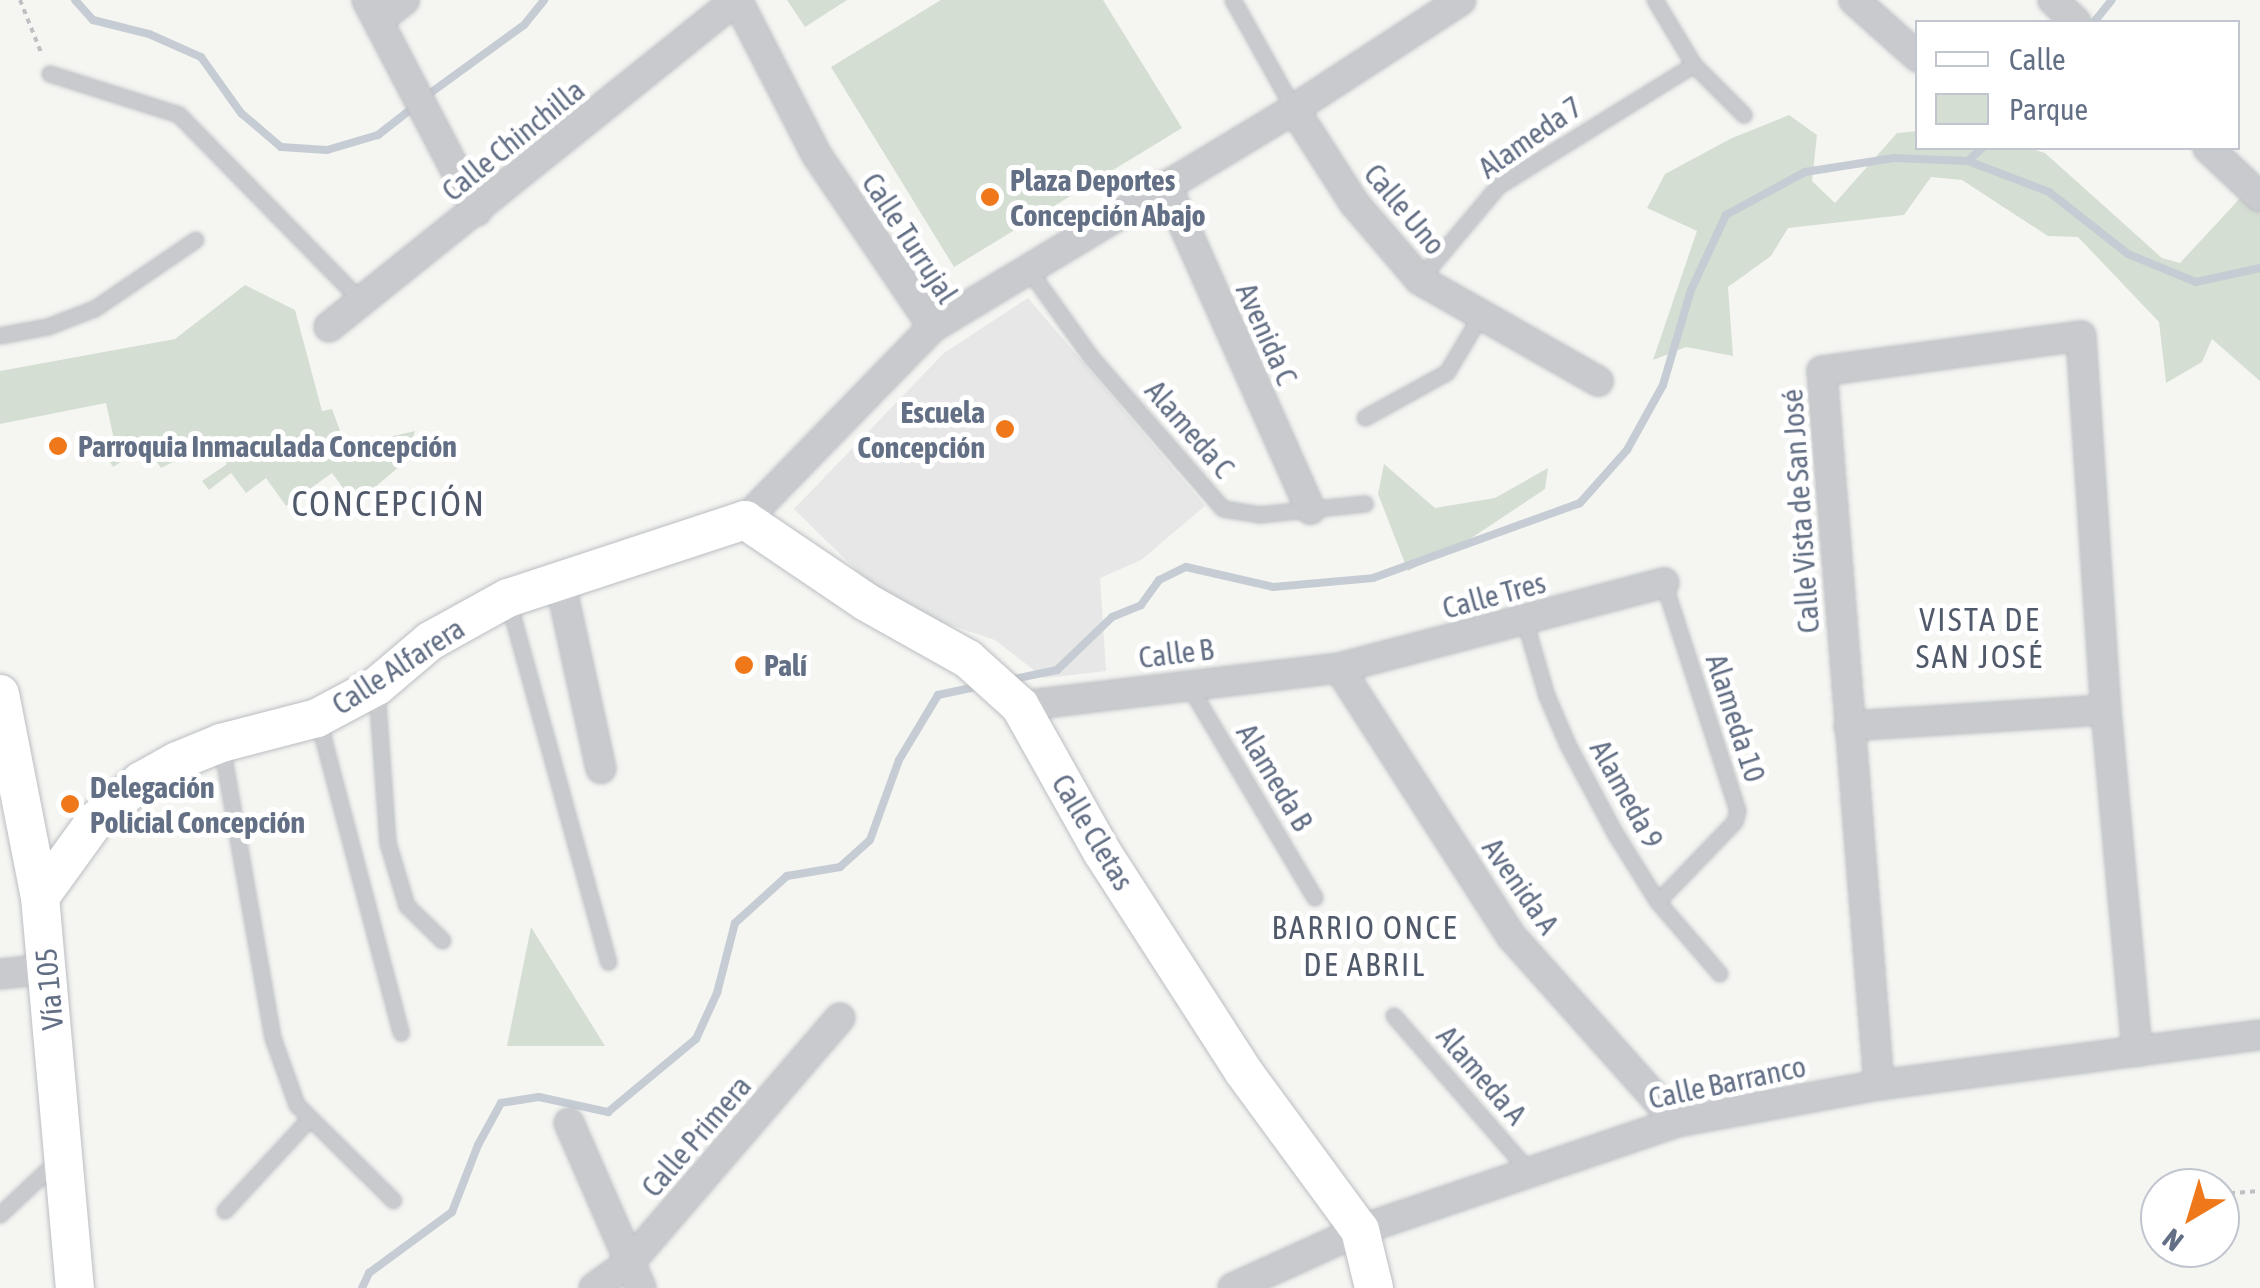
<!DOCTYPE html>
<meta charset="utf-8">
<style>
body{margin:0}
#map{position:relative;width:2260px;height:1288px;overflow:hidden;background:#f5f6f2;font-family:"Asap Condensed",sans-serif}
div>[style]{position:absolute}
.built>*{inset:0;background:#e6e7e6}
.green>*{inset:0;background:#d5ded3}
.stream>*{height:8px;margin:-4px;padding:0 4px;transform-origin:4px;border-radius:4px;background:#c5ccd3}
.path>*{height:4px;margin-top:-2px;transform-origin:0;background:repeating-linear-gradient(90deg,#bfc0c3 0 5px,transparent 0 10px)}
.roads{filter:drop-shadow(0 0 2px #babdc2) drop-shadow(0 0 2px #babdc2)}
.lane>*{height:14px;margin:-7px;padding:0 7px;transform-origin:7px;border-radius:7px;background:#c8cace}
.street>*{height:28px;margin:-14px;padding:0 14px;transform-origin:14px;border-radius:14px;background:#c8cace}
.secondary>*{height:38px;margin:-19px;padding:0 19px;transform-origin:19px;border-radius:19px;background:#fff}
.dots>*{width:28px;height:28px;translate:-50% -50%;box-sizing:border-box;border:5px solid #fff;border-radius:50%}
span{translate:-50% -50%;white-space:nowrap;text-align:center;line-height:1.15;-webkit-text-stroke:10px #fff;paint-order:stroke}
.street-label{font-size:30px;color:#636f85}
.poi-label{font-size:30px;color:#636f85;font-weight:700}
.left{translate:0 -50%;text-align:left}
.right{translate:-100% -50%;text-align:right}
.neighbourhood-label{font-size:32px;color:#515a6a;letter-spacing:2.5px}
.quarter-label{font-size:35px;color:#515a6a;letter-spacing:2.5px}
.legend{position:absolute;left:1915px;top:20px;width:325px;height:130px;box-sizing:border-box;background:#fff;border:2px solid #c1c5ce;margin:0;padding:12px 18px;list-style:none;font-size:30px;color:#636f85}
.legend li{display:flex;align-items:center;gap:20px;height:50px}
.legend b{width:50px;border:2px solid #c1c5ce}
.north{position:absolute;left:2140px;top:1168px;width:100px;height:100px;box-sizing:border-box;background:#fff;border:2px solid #c1c5ce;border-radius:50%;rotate:218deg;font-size:28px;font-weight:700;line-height:40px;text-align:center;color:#636f85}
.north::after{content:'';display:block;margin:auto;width:35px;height:45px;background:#ef781a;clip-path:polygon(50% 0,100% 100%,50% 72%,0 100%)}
</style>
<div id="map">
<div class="built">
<div style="clip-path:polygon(1028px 298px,1205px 506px,1141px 560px,1100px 578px,1106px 671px,1044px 678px,995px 640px,893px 606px,794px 509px,944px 353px)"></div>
</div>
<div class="green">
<div style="clip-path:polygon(787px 0,847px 0,805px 27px)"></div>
<div style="clip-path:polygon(941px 0,1103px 0,1182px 128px,954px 267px,831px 67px)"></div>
<div style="clip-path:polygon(1789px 115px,1817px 135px,1812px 181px,1835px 203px,1897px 133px,1917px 131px,1918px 148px,2029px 148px,2045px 153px,2162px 258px,2180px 263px,2244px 194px,2260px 209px,2260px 381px,2212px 339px,2202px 362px,2166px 383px,2159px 322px,2078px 237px,2048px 236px,1962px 180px,1931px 177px,1904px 215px,1788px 228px,1771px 256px,1728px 287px,1733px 356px,1686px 347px,1653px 360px,1697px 231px,1647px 208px,1665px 174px,1732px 138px)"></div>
<div style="clip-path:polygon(245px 285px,295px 310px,322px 411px,332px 409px,346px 447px,415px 431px,406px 461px,355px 504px,332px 473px,286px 506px,266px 478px,246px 493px,231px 473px,209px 490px,202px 481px,227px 464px,213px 442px,161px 468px,146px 446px,113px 467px,106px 456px,117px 453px,106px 403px,0 424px,0 371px,175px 339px)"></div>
<div style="clip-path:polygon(1384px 464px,1435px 508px,1495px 498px,1548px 468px,1545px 489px,1473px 537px,1408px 571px,1378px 494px)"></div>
<div style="clip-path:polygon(531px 927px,605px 1046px,507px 1046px)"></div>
</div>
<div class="stream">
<div style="left:75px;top:0;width:27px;rotate:48deg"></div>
<div style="left:93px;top:20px;width:58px;rotate:14deg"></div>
<div style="left:149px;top:34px;width:57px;rotate:23.9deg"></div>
<div style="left:201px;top:57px;width:69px;rotate:54.5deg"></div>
<div style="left:241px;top:113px;width:52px;rotate:40.4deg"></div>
<div style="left:281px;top:147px;width:46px;rotate:3.7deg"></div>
<div style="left:327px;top:150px;width:53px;rotate:-16.4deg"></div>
<div style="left:378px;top:135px;width:42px;rotate:-38.2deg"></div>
<div style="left:2094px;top:22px;width:28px;rotate:-51deg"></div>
<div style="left:429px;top:94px;width:117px;rotate:-36deg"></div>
<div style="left:524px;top:25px;width:32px;rotate:-51deg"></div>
<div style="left:1968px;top:161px;width:19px;rotate:-43deg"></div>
<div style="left:1009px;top:680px;width:49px;rotate:-11.8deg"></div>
<div style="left:1057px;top:670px;width:76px;rotate:-43.9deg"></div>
<div style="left:1112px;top:617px;width:31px;rotate:-22deg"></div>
<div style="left:1141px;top:605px;width:31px;rotate:-54deg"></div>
<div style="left:1159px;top:580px;width:30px;rotate:-26deg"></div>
<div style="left:1186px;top:567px;width:89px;rotate:12.9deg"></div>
<div style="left:1273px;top:587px;width:100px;rotate:-5.1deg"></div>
<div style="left:1373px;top:578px;width:220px;rotate:-19.9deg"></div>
<div style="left:1580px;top:503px;width:71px;rotate:-48.4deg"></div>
<div style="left:1627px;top:450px;width:74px;rotate:-61deg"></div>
<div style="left:1663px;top:385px;width:99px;rotate:-73.6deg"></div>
<div style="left:1691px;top:290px;width:83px;rotate:-65deg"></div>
<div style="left:1726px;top:215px;width:90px;rotate:-28.6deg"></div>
<div style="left:1805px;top:172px;width:90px;rotate:-8.9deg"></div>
<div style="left:1894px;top:158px;width:74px;rotate:2.3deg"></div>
<div style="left:1968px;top:161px;width:87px;rotate:20.9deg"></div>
<div style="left:2049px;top:192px;width:100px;rotate:38.1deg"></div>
<div style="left:2128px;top:254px;width:74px;rotate:22.4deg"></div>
<div style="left:2196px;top:282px;width:66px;rotate:-12.3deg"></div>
<div style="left:362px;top:1288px;width:17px;rotate:-65deg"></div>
<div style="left:369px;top:1273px;width:103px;rotate:-36.3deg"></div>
<div style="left:452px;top:1212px;width:72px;rotate:-68.8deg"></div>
<div style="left:478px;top:1145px;width:48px;rotate:-61.3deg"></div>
<div style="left:501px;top:1103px;width:38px;rotate:-9deg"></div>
<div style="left:539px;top:1097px;width:71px;rotate:12.3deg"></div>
<div style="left:608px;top:1112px;width:114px;rotate:-39.7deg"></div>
<div style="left:696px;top:1039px;width:51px;rotate:-65.5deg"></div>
<div style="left:717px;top:993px;width:72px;rotate:-75.6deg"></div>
<div style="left:735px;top:923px;width:70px;rotate:-42.1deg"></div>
<div style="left:787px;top:876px;width:54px;rotate:-9.6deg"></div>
<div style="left:840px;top:867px;width:40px;rotate:-42deg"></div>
<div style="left:870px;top:840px;width:85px;rotate:-70.1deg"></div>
<div style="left:899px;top:760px;width:76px;rotate:-59deg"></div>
<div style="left:938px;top:695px;width:43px;rotate:-12.1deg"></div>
</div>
<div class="path">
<div style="left:20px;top:0;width:59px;rotate:68.2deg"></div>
<div style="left:2220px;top:1194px;width:40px;rotate:-4.3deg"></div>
<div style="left:2154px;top:1199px;width:6px"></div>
</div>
<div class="roads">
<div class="lane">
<div style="left:1233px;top:0;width:125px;rotate:60.8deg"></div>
<div style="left:1655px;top:0;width:76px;rotate:59deg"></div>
<div style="left:1694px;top:65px;width:71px;rotate:45deg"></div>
<div style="left:50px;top:74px;width:135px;rotate:17.6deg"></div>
<div style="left:179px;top:115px;width:263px;rotate:45.6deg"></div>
<div style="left:1029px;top:270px;width:107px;rotate:54.5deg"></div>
<div style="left:1091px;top:357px;width:201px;rotate:49deg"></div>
<div style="left:1223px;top:509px;width:36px;rotate:9deg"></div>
<div style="left:1259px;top:515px;width:107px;rotate:-5.9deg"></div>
<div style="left:1420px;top:280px;width:123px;rotate:-50deg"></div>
<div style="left:1499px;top:186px;width:229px;rotate:-31.8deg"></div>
<div style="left:0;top:336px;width:49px;rotate:-10.6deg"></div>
<div style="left:48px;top:327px;width:50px;rotate:-21deg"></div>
<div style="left:95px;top:309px;width:122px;rotate:-34.3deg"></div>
<div style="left:1365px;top:418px;width:94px;rotate:-28.8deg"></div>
<div style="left:1447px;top:373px;width:66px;rotate:-59.2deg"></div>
<div style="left:508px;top:599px;width:377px;rotate:74.5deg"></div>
<div style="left:1525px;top:621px;width:78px;rotate:73.7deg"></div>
<div style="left:1547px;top:696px;width:53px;rotate:66.8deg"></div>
<div style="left:1568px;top:745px;width:100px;rotate:61.9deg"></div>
<div style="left:1615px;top:833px;width:81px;rotate:58.1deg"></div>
<div style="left:1658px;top:902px;width:95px;rotate:49.3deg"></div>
<div style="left:1188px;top:684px;width:249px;rotate:59.3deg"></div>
<div style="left:377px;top:690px;width:153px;rotate:85.9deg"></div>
<div style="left:388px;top:843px;width:66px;rotate:73.2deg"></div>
<div style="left:407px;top:906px;width:50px;rotate:44.2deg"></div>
<div style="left:318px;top:718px;width:326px;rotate:75.2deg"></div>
<div style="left:222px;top:746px;width:296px;rotate:80.1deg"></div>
<div style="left:273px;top:1038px;width:71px;rotate:70.3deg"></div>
<div style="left:297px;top:1105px;width:136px;rotate:44.7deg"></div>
<div style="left:1658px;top:902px;width:111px;rotate:-46.1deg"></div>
<div style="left:1735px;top:822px;width:11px;rotate:-75deg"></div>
<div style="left:1738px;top:811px;width:240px;rotate:-108deg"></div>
<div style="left:1394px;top:1016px;width:204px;rotate:49deg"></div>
<div style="left:225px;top:1211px;width:122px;rotate:-47.3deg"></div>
<div style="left:0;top:1215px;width:79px;rotate:-43deg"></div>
</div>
<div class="street">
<div style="left:367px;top:0;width:238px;rotate:62.5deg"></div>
<div style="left:737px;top:0;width:173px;rotate:62.8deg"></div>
<div style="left:816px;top:154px;width:209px;rotate:55.9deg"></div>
<div style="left:1854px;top:0;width:86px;rotate:41.7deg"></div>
<div style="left:2053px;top:0;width:32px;rotate:44deg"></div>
<div style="left:380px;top:19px;width:31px;rotate:-38deg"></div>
<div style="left:1294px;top:109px;width:112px;rotate:57.4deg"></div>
<div style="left:1354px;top:203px;width:101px;rotate:49.4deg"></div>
<div style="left:1420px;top:280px;width:205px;rotate:29.6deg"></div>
<div style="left:2208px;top:148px;width:71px;rotate:43.3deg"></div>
<div style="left:1166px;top:185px;width:355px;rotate:66deg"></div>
<div style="left:329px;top:327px;width:522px;rotate:-38.78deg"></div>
<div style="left:745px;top:520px;width:269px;rotate:-45.8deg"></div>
<div style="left:933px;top:327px;width:422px;rotate:-31.1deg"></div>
<div style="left:1294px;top:109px;width:199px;rotate:-33.1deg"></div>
<div style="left:560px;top:581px;width:192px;rotate:77.7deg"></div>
<div style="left:1339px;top:668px;width:320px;rotate:57.3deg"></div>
<div style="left:1512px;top:937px;width:248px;rotate:48.3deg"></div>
<div style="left:1020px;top:706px;width:321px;rotate:-6.8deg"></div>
<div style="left:1339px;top:668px;width:336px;rotate:-14.7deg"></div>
<div style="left:1849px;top:726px;width:257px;rotate:-3.6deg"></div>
<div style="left:0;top:974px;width:48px;rotate:-5.9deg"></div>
<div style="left:1879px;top:1085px;width:716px;rotate:-94.56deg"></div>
<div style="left:1822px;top:371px;width:261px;rotate:-7.7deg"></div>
<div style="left:2081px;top:336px;width:375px;rotate:86.2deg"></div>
<div style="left:2106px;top:710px;width:343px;rotate:84.8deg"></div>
<div style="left:569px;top:1123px;width:180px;rotate:66.4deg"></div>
<div style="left:594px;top:1288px;width:44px;rotate:-35.8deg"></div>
<div style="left:630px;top:1262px;width:322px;rotate:-49.3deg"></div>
<div style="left:1233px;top:1288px;width:140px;rotate:-24.5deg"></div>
<div style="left:1360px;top:1230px;width:335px;rotate:-18.8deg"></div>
<div style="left:1677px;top:1122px;width:205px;rotate:-10.4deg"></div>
<div style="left:1879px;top:1085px;width:384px;rotate:-7.5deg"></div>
</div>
<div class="secondary">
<div style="left:0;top:694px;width:207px;rotate:78.9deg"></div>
<div style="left:40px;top:897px;width:393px;rotate:84.9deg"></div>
<div style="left:40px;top:897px;width:94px;rotate:-54.1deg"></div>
<div style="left:95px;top:821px;width:61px;rotate:-41deg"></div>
<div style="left:141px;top:781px;width:41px;rotate:-29.1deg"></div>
<div style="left:177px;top:761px;width:48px;rotate:-22.2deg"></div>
<div style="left:221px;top:743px;width:99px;rotate:-14.6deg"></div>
<div style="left:317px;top:718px;width:68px;rotate:-28.1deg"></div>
<div style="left:377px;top:686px;width:70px;rotate:-40.3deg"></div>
<div style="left:430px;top:641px;width:89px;rotate:-28.9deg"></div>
<div style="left:508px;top:598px;width:250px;rotate:-18.2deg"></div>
<div style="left:745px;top:520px;width:146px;rotate:34.1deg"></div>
<div style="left:866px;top:602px;width:117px;rotate:29.2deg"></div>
<div style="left:968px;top:659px;width:70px;rotate:42.1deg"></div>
<div style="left:1020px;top:706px;width:167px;rotate:60.7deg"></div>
<div style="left:1102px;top:852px;width:260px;rotate:57.2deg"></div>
<div style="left:1243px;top:1071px;width:197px;rotate:53.7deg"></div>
<div style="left:1360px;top:1230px;width:60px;rotate:76.4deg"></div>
</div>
</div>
<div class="dots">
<div style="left:990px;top:197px;background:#ef781a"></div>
<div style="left:1005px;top:429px;background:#ef781a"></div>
<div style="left:58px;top:446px;background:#ef781a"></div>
<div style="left:744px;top:665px;background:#ef781a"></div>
<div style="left:70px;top:804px;background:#ef781a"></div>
</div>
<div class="street-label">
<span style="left:1530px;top:137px;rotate:-35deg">Alameda 7</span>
<span style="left:513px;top:140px;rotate:-39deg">Calle Chinchilla</span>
<span style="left:1405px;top:209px;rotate:50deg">Calle Uno</span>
<span style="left:910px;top:238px;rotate:57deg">Calle Turrujal</span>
<span style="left:1267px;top:334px;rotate:66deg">Avenida C</span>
<span style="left:1190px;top:429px;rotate:49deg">Alameda C</span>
<span style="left:1800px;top:511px;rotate:-94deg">Calle Vista de San José</span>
<span style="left:1494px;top:595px;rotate:-15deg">Calle Tres</span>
<span style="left:1176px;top:653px;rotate:-7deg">Calle B</span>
<span style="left:398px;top:666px;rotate:-33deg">Calle Alfarera</span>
<span style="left:1736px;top:718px;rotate:72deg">Alameda 10</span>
<span style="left:1275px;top:777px;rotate:59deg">Alameda B</span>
<span style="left:1627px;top:794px;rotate:61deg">Alameda 9</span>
<span style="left:1093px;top:832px;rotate:59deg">Calle Cletas</span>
<span style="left:1521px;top:886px;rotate:55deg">Avenida A</span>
<span style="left:49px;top:989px;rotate:-95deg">Vía 105</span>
<span style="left:1482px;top:1075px;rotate:49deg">Alameda A</span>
<span style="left:1727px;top:1082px;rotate:-12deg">Calle Barranco</span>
<span style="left:696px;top:1136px;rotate:-49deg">Calle Primera</span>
</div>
<div class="poi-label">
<span class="left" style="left:1010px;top:197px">Plaza Deportes<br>Concepción Abajo</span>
<span class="right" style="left:985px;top:429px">Escuela<br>Concepción</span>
<span class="left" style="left:78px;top:446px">Parroquia Inmaculada Concepción</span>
<span class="left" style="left:764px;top:665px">Palí</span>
<span class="left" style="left:90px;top:804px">Delegación<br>Policial Concepción</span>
</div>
<div class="neighbourhood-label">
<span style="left:1980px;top:639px">VISTA DE<br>SAN JOSÉ</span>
<span style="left:1365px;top:947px">BARRIO ONCE<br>DE ABRIL</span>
</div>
<div class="quarter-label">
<span style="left:389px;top:503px">CONCEPCIÓN</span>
</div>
<ul class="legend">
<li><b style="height:12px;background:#fff"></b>Calle</li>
<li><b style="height:28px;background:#d5ded3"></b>Parque</li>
</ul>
<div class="north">N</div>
</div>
